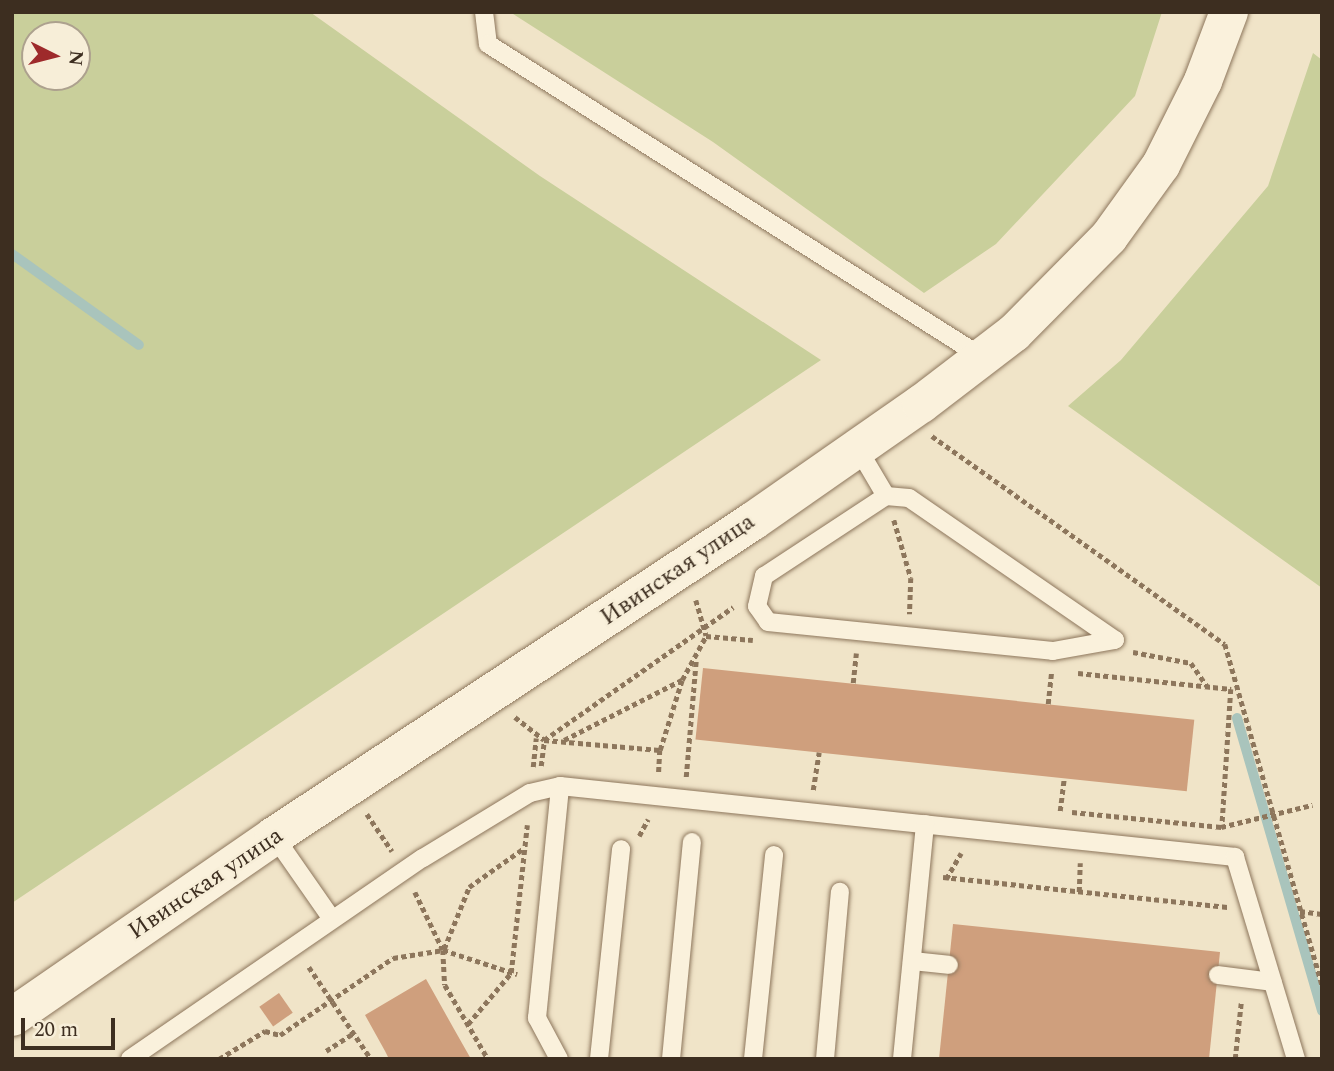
<!DOCTYPE html>
<meta charset="utf-8">
<style>
body{margin:0}
#map{position:relative;width:1334px;height:1071px;overflow:hidden;background:#f0e4c8;font-family:Spectral,serif}
div>[style]{position:absolute}
.green>*{inset:0;background:#c9cf9b}
.stream>*{height:10px;margin:-5px;padding:0 5px;transform-origin:5px;border-radius:5px;background:#a9c4bc}
.building>*{inset:0;background:#cf9f7d;transform-origin:0 0}
.path>*{height:4.5px;margin-top:-2.25px;transform-origin:0;background:repeating-linear-gradient(90deg,#8d765c 0 5px,transparent 0 8.5px)}
.roads{filter:drop-shadow(0 0 2px #8d765c) drop-shadow(0 0 2px #8d765c)}
.lane>*{height:18px;margin:-9px;padding:0 9px;transform-origin:9px;border-radius:9px;background:#faf1dc}
.secondary>*{height:38px;margin:-19px;padding:0 19px;transform-origin:19px;border-radius:19px;background:#faf1dc}
span{translate:-50% -50%;white-space:nowrap;text-align:center;line-height:1.15;-webkit-text-stroke:5px #f7eed8;paint-order:stroke}
.street-label{font-size:24px;color:#3d2e20}
.frame{position:absolute;inset:0;border:14px solid #3d2e20;pointer-events:none}
.north{position:absolute;left:21px;top:21px;width:70px;height:70px;box-sizing:border-box;background:#f7eed8;border:2px solid #ada18e;border-radius:50%;rotate:96deg;font-size:19px;font-weight:700;line-height:28px;text-align:center;color:#3d2e20}
.north::after{content:'';display:block;margin:auto;width:24px;height:32px;background:#9e2a2b;clip-path:polygon(50% 0,100% 100%,50% 72%,0 100%)}
.scale{position:absolute;left:21px;top:1018px;width:94px;height:32px;box-sizing:border-box;border:4px solid #3d2e20;border-top:0;padding-left:9px;font-size:21px;line-height:24px;white-space:nowrap;color:#3d2e20;-webkit-text-stroke:5px #f7eed8;paint-order:stroke}
</style>
<div id="map">
<div class="green">
<div style="clip-path:polygon(evenodd,12px 12px,310px 12px,540px 176px,821px 360px,12px 903px,12px 12px,77px 35px,77px 77px,35px 77px,35px 35px,77px 35px)"></div>
<div style="clip-path:polygon(510px 12px,1162px 12px,1135px 96px,996px 244px,924px 293px,713px 142px)"></div>
<div style="clip-path:polygon(1313px 53px,1322px 60px,1322px 588px,1068px 406px,1121px 360px,1268px 186px)"></div>
</div>
<div class="stream">
<div style="left:12px;top:254px;width:156px;rotate:35.6deg"></div>
<div style="left:1237px;top:718px;width:305px;rotate:73.8deg"></div>
</div>
<div class="building">
<div style="left:703px;top:668px;width:494px;height:72px;rotate:6deg"></div>
<div style="clip-path:polygon(953px 924px,1220px 952px,1209px 1059px,939px 1059px)"></div>
<div style="clip-path:polygon(426px 979px,454px 1029px,471px 1059px,389px 1059px,385px 1051px,365px 1015px)"></div>
<div style="left:279px;top:993px;width:24px;height:24px;rotate:55deg"></div>
</div>
<div class="path">
<div style="left:932px;top:436px;width:359px;rotate:35.4deg"></div>
<div style="left:1225px;top:644px;width:354px;rotate:74.1deg"></div>
<div style="left:894px;top:520px;width:60px;rotate:73.7deg"></div>
<div style="left:911px;top:578px;width:36px;rotate:92deg"></div>
<div style="left:696px;top:600px;width:37px;rotate:74deg"></div>
<div style="left:1133px;top:652px;width:59px;rotate:10.7deg"></div>
<div style="left:1191px;top:663px;width:28px;rotate:55deg"></div>
<div style="left:1078px;top:673px;width:154px;rotate:6deg"></div>
<div style="left:1231px;top:689px;width:138px;rotate:93.7deg"></div>
<div style="left:853px;top:683px;width:30px;rotate:-84deg"></div>
<div style="left:1048px;top:704px;width:31px;rotate:-84deg"></div>
<div style="left:515px;top:717px;width:37px;rotate:38deg"></div>
<div style="left:544px;top:740px;width:116px;rotate:4.9deg"></div>
<div style="left:660px;top:750px;width:22px;rotate:93deg"></div>
<div style="left:564px;top:740px;width:132px;rotate:-27deg"></div>
<div style="left:660px;top:750px;width:73px;rotate:-72.6deg"></div>
<div style="left:682px;top:680px;width:50px;rotate:-61.4deg"></div>
<div style="left:706px;top:636px;width:47px;rotate:4.9deg"></div>
<div style="left:541px;top:766px;width:26px;rotate:-83deg"></div>
<div style="left:544px;top:740px;width:231px;rotate:-35.1deg"></div>
<div style="left:533px;top:767px;width:29px;rotate:-84deg"></div>
<div style="left:686px;top:777px;width:117px;rotate:-85.1deg"></div>
<div style="left:813px;top:790px;width:38px;rotate:-81deg"></div>
<div style="left:1060px;top:811px;width:33px;rotate:-83deg"></div>
<div style="left:1072px;top:812px;width:150px;rotate:5.7deg"></div>
<div style="left:1221px;top:827px;width:94px;rotate:-13.6deg"></div>
<div style="left:367px;top:814px;width:45px;rotate:56deg"></div>
<div style="left:639px;top:836px;width:19px;rotate:-62deg"></div>
<div style="left:943px;top:877px;width:286px;rotate:6deg"></div>
<div style="left:946px;top:879px;width:30px;rotate:-60deg"></div>
<div style="left:415px;top:892px;width:64px;rotate:64.2deg"></div>
<div style="left:443px;top:950px;width:35px;rotate:87deg"></div>
<div style="left:445px;top:985px;width:86px;rotate:59.8deg"></div>
<div style="left:1079px;top:892px;width:29px;rotate:-88deg"></div>
<div style="left:1300px;top:911px;width:22px;rotate:8deg"></div>
<div style="left:444px;top:949px;width:67px;rotate:-68deg"></div>
<div style="left:469px;top:887px;width:67px;rotate:-35.3deg"></div>
<div style="left:309px;top:967px;width:111px;rotate:56deg"></div>
<div style="left:468px;top:1024px;width:67px;rotate:-49.9deg"></div>
<div style="left:511px;top:973px;width:149px;rotate:-83.8deg"></div>
<div style="left:326px;top:1051px;width:33px;rotate:-33deg"></div>
<div style="left:219px;top:1059px;width:54px;rotate:-31.3deg"></div>
<div style="left:265px;top:1031px;width:16px;rotate:15deg"></div>
<div style="left:280px;top:1035px;width:137px;rotate:-34.3deg"></div>
<div style="left:393px;top:958px;width:51px;rotate:-9.1deg"></div>
<div style="left:443px;top:950px;width:78px;rotate:18deg"></div>
<div style="left:1235px;top:1059px;width:56px;rotate:-83.9deg"></div>
</div>
<div class="roads">
<div class="lane">
<div style="left:484px;top:12px;width:32px;rotate:83deg"></div>
<div style="left:488px;top:44px;width:585px;rotate:32.36deg"></div>
<div style="left:857px;top:447px;width:57px;rotate:59.4deg"></div>
<div style="left:886px;top:496px;width:23px;rotate:5deg"></div>
<div style="left:909px;top:498px;width:250px;rotate:34.6deg"></div>
<div style="left:886px;top:496px;width:146px;rotate:146.7deg"></div>
<div style="left:764px;top:576px;width:31px;rotate:103deg"></div>
<div style="left:757px;top:606px;width:19px;rotate:55deg"></div>
<div style="left:768px;top:622px;width:286px;rotate:5.8deg"></div>
<div style="left:1053px;top:651px;width:63px;rotate:-10.1deg"></div>
<div style="left:274px;top:836px;width:101px;rotate:55.1deg"></div>
<div style="left:912px;top:961px;width:37px;rotate:6deg"></div>
<div style="left:1218px;top:975px;width:55px;rotate:7.3deg"></div>
<div style="left:130px;top:1059px;width:355px;rotate:-34.5deg"></div>
<div style="left:423px;top:858px;width:125px;rotate:-31.3deg"></div>
<div style="left:530px;top:793px;width:31px;rotate:-13deg"></div>
<div style="left:560px;top:786px;width:679px;rotate:6deg"></div>
<div style="left:1235px;top:857px;width:211px;rotate:73.2deg"></div>
<div style="left:559px;top:1059px;width:47px;rotate:-118.2deg"></div>
<div style="left:537px;top:1018px;width:233px;rotate:-84.3deg"></div>
<div style="left:599px;top:1059px;width:211px;rotate:-84deg"></div>
<div style="left:671px;top:1059px;width:218px;rotate:-84.5deg"></div>
<div style="left:753px;top:1059px;width:205px;rotate:-84.1deg"></div>
<div style="left:825px;top:1059px;width:168px;rotate:-84.9deg"></div>
<div style="left:902px;top:1059px;width:236px;rotate:-84.4deg"></div>
</div>
<div class="secondary">
<div style="left:12px;top:1017px;width:318px;rotate:-34.6deg"></div>
<div style="left:274px;top:836px;width:573px;rotate:-33.33deg"></div>
<div style="left:753px;top:521px;width:205px;rotate:-34.9deg"></div>
<div style="left:921px;top:404px;width:117px;rotate:-37.4deg"></div>
<div style="left:1014px;top:333px;width:135px;rotate:-45.3deg"></div>
<div style="left:1109px;top:237px;width:89px;rotate:-54.2deg"></div>
<div style="left:1161px;top:165px;width:94px;rotate:-63.4deg"></div>
<div style="left:1203px;top:81px;width:74px;rotate:-69.4deg"></div>
</div>
</div>
<div class="street-label">
<span style="left:678px;top:570px;rotate:-34deg">Ивинская улица</span>
<span style="left:206px;top:884px;rotate:-34deg">Ивинская улица</span>
</div>
<div class="frame"></div>
<div class="north">N</div>
<div class="scale">20 m</div>
</div>
